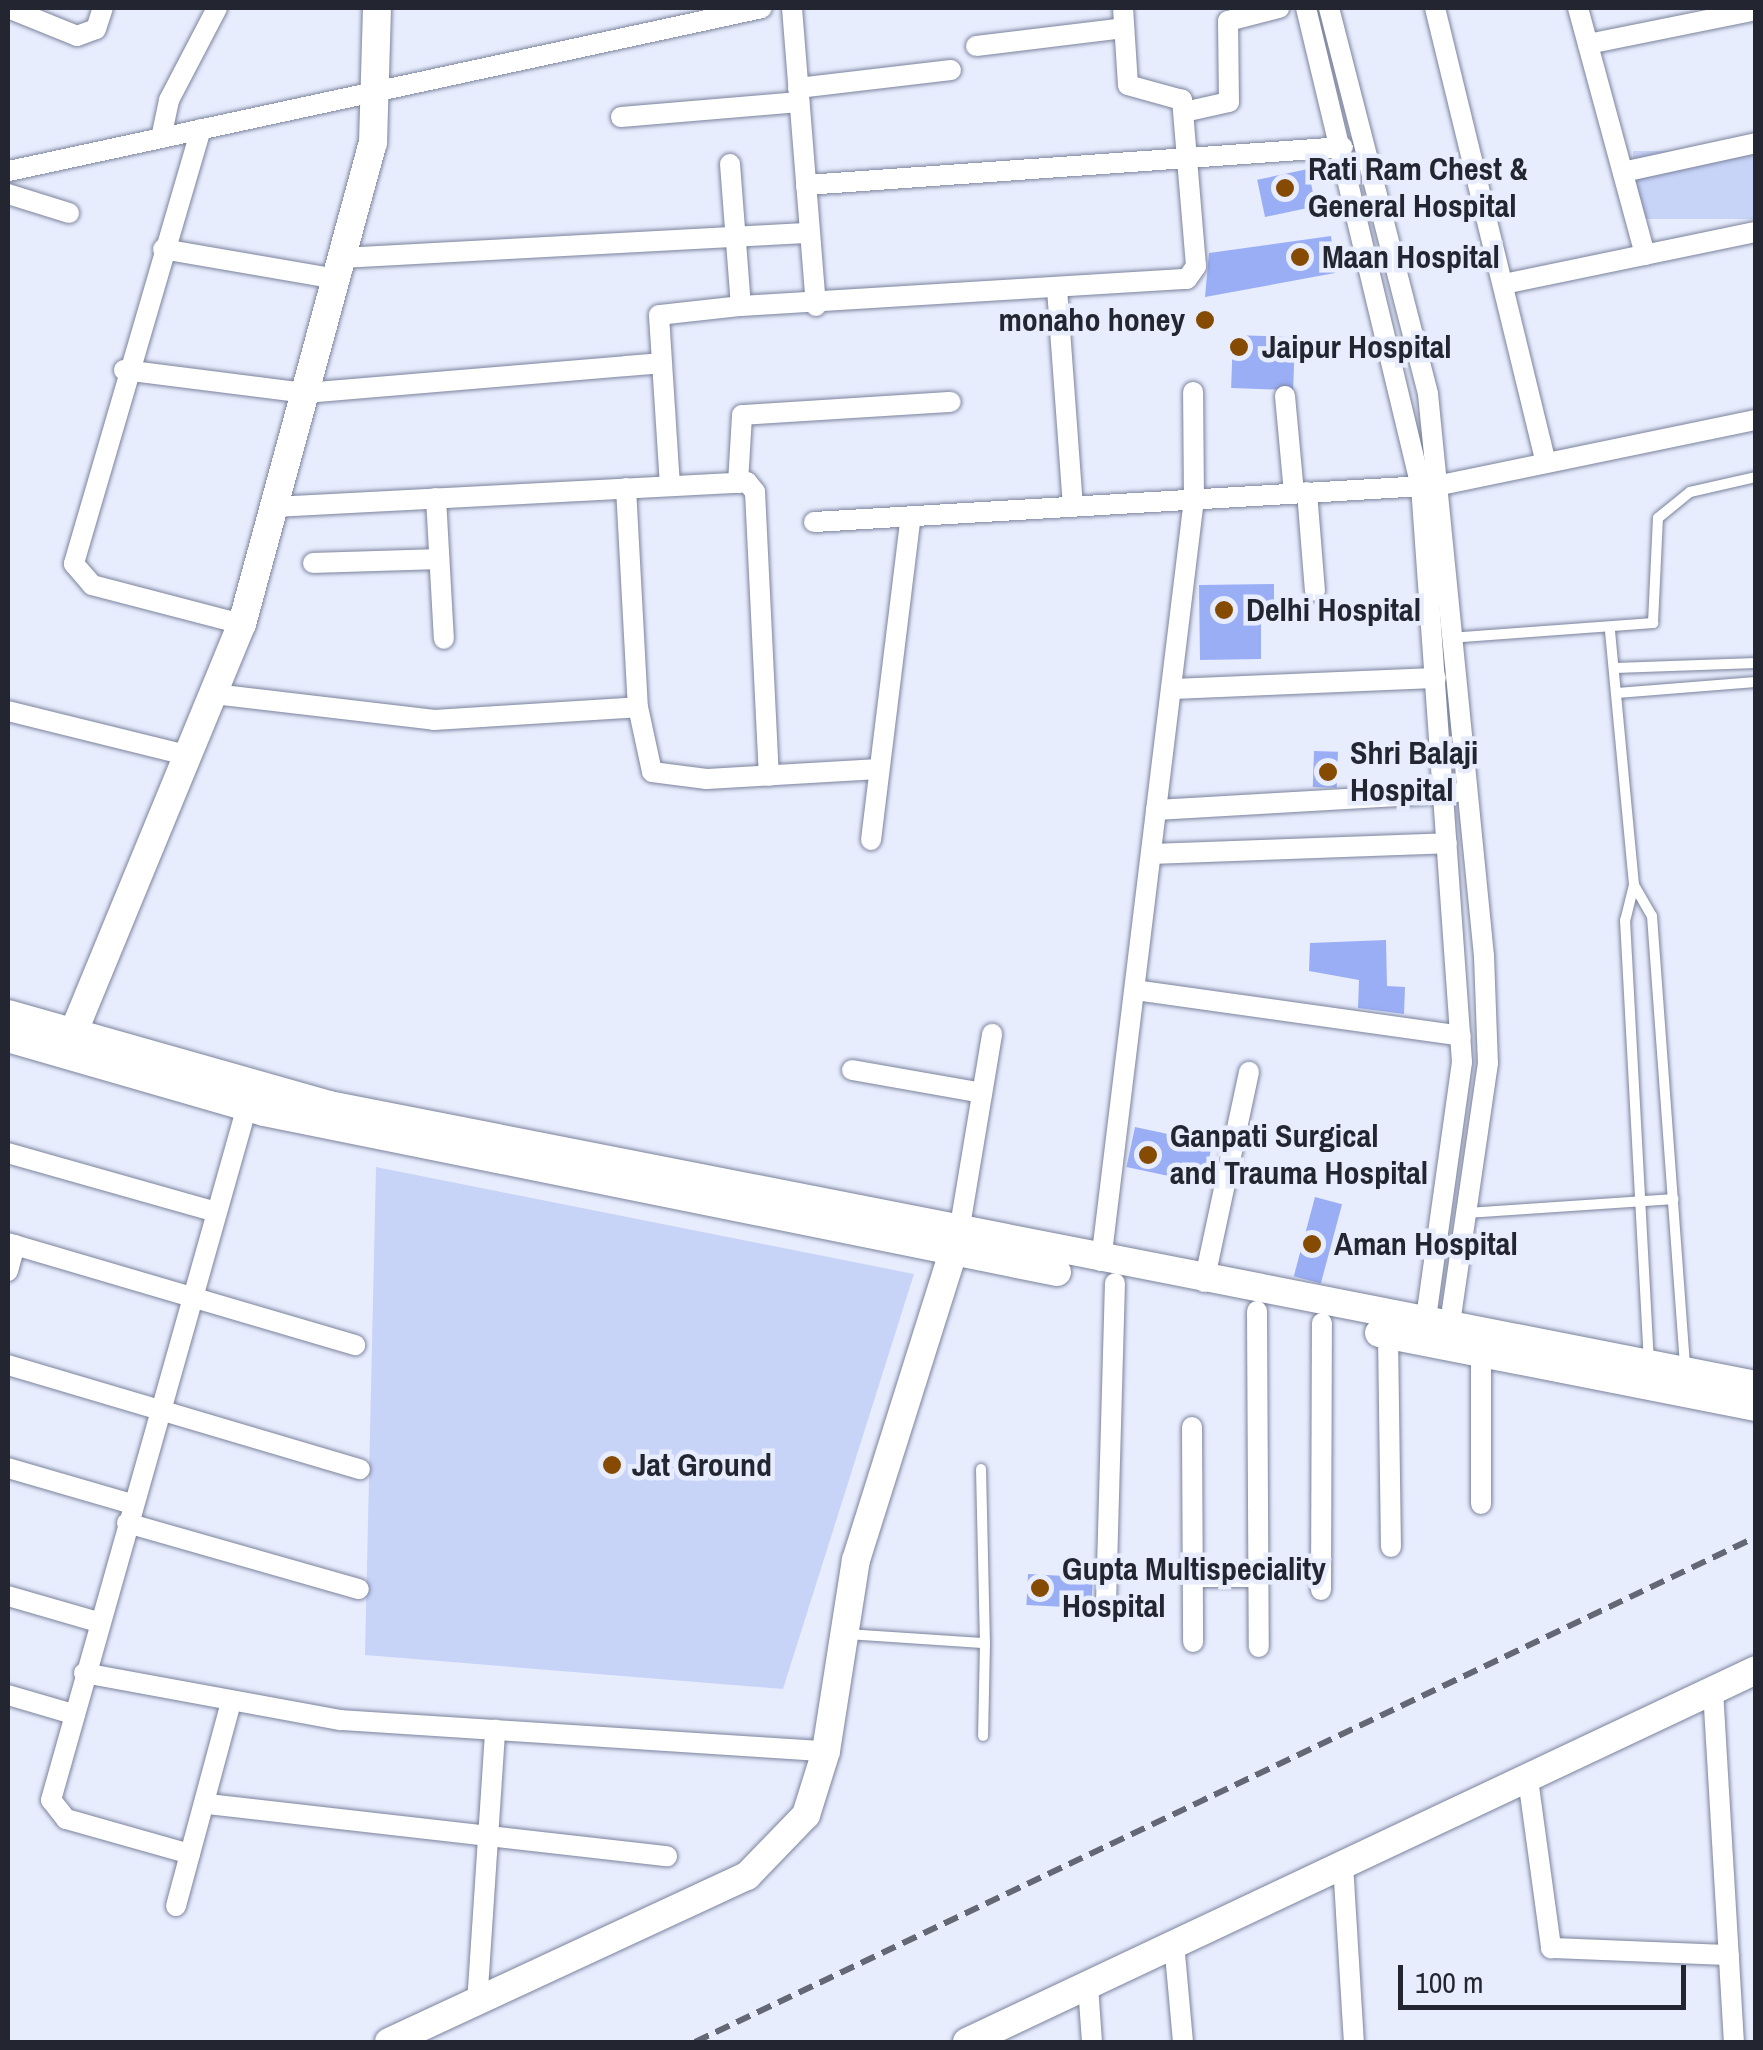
<!DOCTYPE html>
<style>
body{margin:0}
#map{position:relative;width:1763px;height:2050px;overflow:hidden;background:#e8edfe;font-family:"Archivo Narrow",sans-serif}
div>[style]{position:absolute}
.green>*{inset:0;background:#c8d3f8;transform-origin:0 0}
.building>*{inset:0;background:#9aaef6;transform-origin:0 0}
.roads{filter:drop-shadow(0 0 2px #7b839c) drop-shadow(0 0 2px #7b839c)}
.lane>*{height:10px;margin:-5px;padding:0 5px;transform-origin:5px;border-radius:5px;background:#fff}
.street>*{height:20px;margin:-10px;padding:0 10px;transform-origin:10px;border-radius:10px;background:#fff}
.secondary>*{height:28px;margin:-14px;padding:0 14px;transform-origin:14px;border-radius:14px;background:#fff}
.rail>*{height:6px;margin-top:-3px;transform-origin:0;background:repeating-linear-gradient(90deg,#646874 0 15px,transparent 0 23px)}
.dots>*{width:28px;height:28px;translate:-50% -50%;box-sizing:border-box;border:5px solid #e8edfe;border-radius:50%}
span{translate:-50% -50%;white-space:nowrap;text-align:center;line-height:1.15;-webkit-text-stroke:9px #e8edfe;paint-order:stroke}
.poi-label{font-size:32px;color:#232630;font-weight:700}
.left{translate:0 -50%;text-align:left}
.right{translate:-100% -50%;text-align:right}
.frame{position:absolute;inset:0;border:10px solid #232630;pointer-events:none}
.scale{position:absolute;left:1398px;top:1965px;width:288px;height:45px;box-sizing:border-box;border:5px solid #232630;border-top:0;padding-left:12px;font-size:30px;line-height:35px;white-space:nowrap;color:#232630;-webkit-text-stroke:8px #e8edfe;paint-order:stroke}
</style>
<div id="map">
<div class="green">
<div style="left:1755px;top:151px;width:68px;height:122px;rotate:90deg"></div>
<div style="clip-path:polygon(376px 1167px,914px 1274px,783px 1689px,365px 1655px)"></div>
</div>
<div class="building">
<div style="left:1308px;top:169px;width:38px;height:52px;rotate:78deg"></div>
<div style="clip-path:polygon(1331px 236px,1335px 273px,1205px 297px,1209px 253px)"></div>
<div style="left:1233px;top:335px;width:62px;height:53px;rotate:2deg"></div>
<div style="clip-path:polygon(1274px 584px,1274px 610px,1261px 610px,1261px 659px,1200px 660px,1199px 585px)"></div>
<div style="left:1314px;top:751px;width:24px;height:36px;rotate:2deg"></div>
<div style="clip-path:polygon(1386px 940px,1387px 986px,1405px 987px,1404px 1014px,1358px 1008px,1359px 980px,1309px 971px,1310px 943px)"></div>
<div style="left:1135px;top:1127px;width:79px;height:41px;rotate:12deg"></div>
<div style="left:1315px;top:1197px;width:28px;height:82px;rotate:15deg"></div>
<div style="left:1028px;top:1574px;width:65px;height:31px;rotate:3deg"></div>
</div>
<div class="roads">
<div class="lane">
<div style="left:1610px;top:631px;width:255px;rotate:84.6deg"></div>
<div style="left:1634px;top:885px;width:36px;rotate:104deg"></div>
<div style="left:1625px;top:920px;width:442px;rotate:86.9deg"></div>
<div style="left:1449px;top:638px;width:205px;rotate:-4.2deg"></div>
<div style="left:1653px;top:623px;width:105px;rotate:-87.3deg"></div>
<div style="left:1658px;top:518px;width:41px;rotate:-39.1deg"></div>
<div style="left:1690px;top:492px;width:68px;rotate:-12.8deg"></div>
<div style="left:1615px;top:668px;width:141px;rotate:-2deg"></div>
<div style="left:1617px;top:693px;width:139px;rotate:-4.5deg"></div>
<div style="left:1634px;top:885px;width:36px;rotate:60deg"></div>
<div style="left:1652px;top:916px;width:452px;rotate:85.8deg"></div>
<div style="left:1468px;top:1213px;width:206px;rotate:-3.9deg"></div>
<div style="left:981px;top:1469px;width:174px;rotate:88.7deg"></div>
<div style="left:848px;top:1634px;width:137px;rotate:3.8deg"></div>
<div style="left:985px;top:1643px;width:93px;rotate:91.2deg"></div>
</div>
<div class="street">
<div style="left:8px;top:8px;width:74px;rotate:22.1deg"></div>
<div style="left:77px;top:36px;width:20px;rotate:-20deg"></div>
<div style="left:96px;top:29px;width:22px;rotate:-72deg"></div>
<div style="left:792px;top:8px;width:299px;rotate:85.4deg"></div>
<div style="left:1306px;top:8px;width:492px;rotate:76.5deg"></div>
<div style="left:1421px;top:486px;width:577px;rotate:85.93deg"></div>
<div style="left:1462px;top:1062px;width:272px;rotate:98deg"></div>
<div style="left:1329px;top:8px;width:398px;rotate:75.6deg"></div>
<div style="left:1428px;top:394px;width:565px;rotate:84.31deg"></div>
<div style="left:1484px;top:956px;width:107px;rotate:87.9deg"></div>
<div style="left:1488px;top:1063px;width:277px;rotate:98.3deg"></div>
<div style="left:1435px;top:8px;width:468px;rotate:76.3deg"></div>
<div style="left:1578px;top:8px;width:256px;rotate:74.8deg"></div>
<div style="left:1588px;top:44px;width:171px;rotate:-11.4deg"></div>
<div style="left:976px;top:46px;width:149px;rotate:-6.9deg"></div>
<div style="left:798px;top:88px;width:154px;rotate:-6.7deg"></div>
<div style="left:1184px;top:112px;width:46px;rotate:-12.5deg"></div>
<div style="left:1229px;top:102px;width:81px;rotate:-90.7deg"></div>
<div style="left:1228px;top:21px;width:53px;rotate:-14.3deg"></div>
<div style="left:621px;top:117px;width:179px;rotate:-4.8deg"></div>
<div style="left:201px;top:129px;width:453px;rotate:106.3deg"></div>
<div style="left:74px;top:564px;width:28px;rotate:49deg"></div>
<div style="left:92px;top:585px;width:155px;rotate:14.6deg"></div>
<div style="left:161px;top:138px;width:39px;rotate:-78deg"></div>
<div style="left:169px;top:100px;width:104px;rotate:-62.4deg"></div>
<div style="left:730px;top:164px;width:142px;rotate:85.6deg"></div>
<div style="left:741px;top:306px;width:447px;rotate:-3.5deg"></div>
<div style="left:1187px;top:279px;width:16px;rotate:-55deg"></div>
<div style="left:1196px;top:266px;width:167px;rotate:-94.8deg"></div>
<div style="left:1182px;top:100px;width:56px;rotate:-164.5deg"></div>
<div style="left:1128px;top:85px;width:77px;rotate:-93.7deg"></div>
<div style="left:9px;top:171px;width:770px;rotate:-12.21deg"></div>
<div style="left:1623px;top:172px;width:136px;rotate:-12.3deg"></div>
<div style="left:806px;top:185px;width:538px;rotate:-4.05deg"></div>
<div style="left:8px;top:194px;width:64px;rotate:17.3deg"></div>
<div style="left:163px;top:249px;width:176px;rotate:9.8deg"></div>
<div style="left:342px;top:258px;width:468px;rotate:-3.1deg"></div>
<div style="left:1504px;top:284px;width:257px;rotate:-11.7deg"></div>
<div style="left:1057px;top:289px;width:218px;rotate:85.8deg"></div>
<div style="left:124px;top:370px;width:182px;rotate:7.2deg"></div>
<div style="left:305px;top:393px;width:356px;rotate:-4.8deg"></div>
<div style="left:1285px;top:396px;width:97px;rotate:84.7deg"></div>
<div style="left:738px;top:483px;width:68px;rotate:-86.6deg"></div>
<div style="left:742px;top:415px;width:209px;rotate:-3.6deg"></div>
<div style="left:670px;top:486px;width:171px;rotate:-93.7deg"></div>
<div style="left:659px;top:315px;width:82px;rotate:-6.3deg"></div>
<div style="left:626px;top:488px;width:219px;rotate:86.9deg"></div>
<div style="left:638px;top:707px;width:66px;rotate:77.8deg"></div>
<div style="left:652px;top:772px;width:55px;rotate:7.3deg"></div>
<div style="left:707px;top:779px;width:172px;rotate:-3.3deg"></div>
<div style="left:1307px;top:492px;width:99px;rotate:85.4deg"></div>
<div style="left:436px;top:498px;width:141px;rotate:86.8deg"></div>
<div style="left:274px;top:507px;width:474px;rotate:-3deg"></div>
<div style="left:747px;top:482px;width:13px;rotate:51deg"></div>
<div style="left:755px;top:492px;width:284px;rotate:87.2deg"></div>
<div style="left:814px;top:522px;width:628px;rotate:-3.38deg"></div>
<div style="left:1441px;top:485px;width:322px;rotate:-11.7deg"></div>
<div style="left:313px;top:563px;width:126px;rotate:-1.8deg"></div>
<div style="left:1171px;top:689px;width:265px;rotate:-2.4deg"></div>
<div style="left:214px;top:694px;width:222px;rotate:6.7deg"></div>
<div style="left:434px;top:720px;width:204px;rotate:-3.6deg"></div>
<div style="left:8px;top:711px;width:187px;rotate:13.9deg"></div>
<div style="left:1156px;top:810px;width:298px;rotate:-3.3deg"></div>
<div style="left:871px;top:840px;width:326px;rotate:-83deg"></div>
<div style="left:1151px;top:854px;width:296px;rotate:-2.1deg"></div>
<div style="left:1135px;top:990px;width:329px;rotate:8deg"></div>
<div style="left:852px;top:1070px;width:132px;rotate:10deg"></div>
<div style="left:8px;top:1153px;width:216px;rotate:15.8deg"></div>
<div style="left:959px;top:1232px;width:201px;rotate:-80.5deg"></div>
<div style="left:8px;top:1243px;width:362px;rotate:16.4deg"></div>
<div style="left:1101px;top:1261px;width:768px;rotate:-83.04deg"></div>
<div style="left:1194px;top:499px;width:107px;rotate:-90.5deg"></div>
<div style="left:8px;top:1271px;width:27px;rotate:-75deg"></div>
<div style="left:1204px;top:1282px;width:215px;rotate:-77.9deg"></div>
<div style="left:1257px;top:1311px;width:336px;rotate:89.7deg"></div>
<div style="left:1388px;top:1335px;width:212px;rotate:89.2deg"></div>
<div style="left:1481px;top:1354px;width:150px;rotate:90deg"></div>
<div style="left:8px;top:1365px;width:367px;rotate:16.5deg"></div>
<div style="left:1192px;top:1427px;width:215px;rotate:89.7deg"></div>
<div style="left:8px;top:1468px;width:129px;rotate:16.2deg"></div>
<div style="left:127px;top:1523px;width:241px;rotate:15.9deg"></div>
<div style="left:1193px;top:1577px;width:65px"></div>
<div style="left:1321px;top:1590px;width:267px;rotate:-89.8deg"></div>
<div style="left:8px;top:1596px;width:94px;rotate:16.1deg"></div>
<div style="left:1106px;top:1604px;width:321px;rotate:-88.4deg"></div>
<div style="left:84px;top:1673px;width:261px;rotate:10.4deg"></div>
<div style="left:341px;top:1720px;width:486px;rotate:3.7deg"></div>
<div style="left:1713px;top:1690px;width:353px;rotate:86.6deg"></div>
<div style="left:8px;top:1695px;width:68px;rotate:16.3deg"></div>
<div style="left:1528px;top:1779px;width:171px;rotate:82.2deg"></div>
<div style="left:1551px;top:1948px;width:178px;rotate:2.3deg"></div>
<div style="left:208px;top:1804px;width:462px;rotate:6.5deg"></div>
<div style="left:190px;top:1854px;width:129px;rotate:-164.2deg"></div>
<div style="left:66px;top:1819px;width:24px;rotate:-128deg"></div>
<div style="left:51px;top:1800px;width:732px;rotate:-74.22deg"></div>
<div style="left:1343px;top:1864px;width:178px;rotate:86.5deg"></div>
<div style="left:176px;top:1906px;width:207px;rotate:-74.9deg"></div>
<div style="left:1174px;top:1943px;width:99px;rotate:84.8deg"></div>
<div style="left:1088px;top:1986px;width:56px;rotate:85.9deg"></div>
<div style="left:477px;top:2004px;width:275px;rotate:-86.2deg"></div>
</div>
<div class="secondary">
<div style="left:8px;top:1014px;width:334px;rotate:15.8deg"></div>
<div style="left:329px;top:1105px;width:1454px;rotate:11.1deg"></div>
<div style="left:8px;top:1038px;width:266px;rotate:16.1deg"></div>
<div style="left:264px;top:1112px;width:809px;rotate:11.41deg"></div>
<div style="left:67px;top:1048px;width:459px;rotate:-67.6deg"></div>
<div style="left:242px;top:624px;width:499px;rotate:-74.8deg"></div>
<div style="left:373px;top:143px;width:135px;rotate:-88.3deg"></div>
<div style="left:1379px;top:1333px;width:384px;rotate:11.1deg"></div>
<div style="left:389px;top:2042px;width:395px;rotate:-24.9deg"></div>
<div style="left:747px;top:1876px;width:85px;rotate:-46deg"></div>
<div style="left:806px;top:1815px;width:67px;rotate:-72.6deg"></div>
<div style="left:826px;top:1751px;width:193px;rotate:-81.1deg"></div>
<div style="left:856px;top:1560px;width:343px;rotate:-72.5deg"></div>
<div style="left:967px;top:2042px;width:872px;rotate:-25.24deg"></div>
</div>
</div>
<div class="rail">
<div style="left:695px;top:2042px;width:1175px;rotate:-25.45deg"></div>
</div>
<div class="dots">
<div style="left:1285px;top:188px;background:#864b02"></div>
<div style="left:1300px;top:257px;background:#864b02"></div>
<div style="left:1205px;top:320px;background:#864b02"></div>
<div style="left:1239px;top:347px;background:#864b02"></div>
<div style="left:1224px;top:610px;background:#864b02"></div>
<div style="left:1328px;top:772px;background:#864b02"></div>
<div style="left:1148px;top:1155px;background:#864b02"></div>
<div style="left:1312px;top:1244px;background:#864b02"></div>
<div style="left:612px;top:1465px;background:#864b02"></div>
<div style="left:1040px;top:1588px;background:#864b02"></div>
</div>
<div class="poi-label">
<span class="left" style="left:1308px;top:188px">Rati Ram Chest &amp;<br>General Hospital</span>
<span class="left" style="left:1322px;top:257px">Maan Hospital</span>
<span class="right" style="left:1185px;top:320px">monaho honey</span>
<span class="left" style="left:1262px;top:347px">Jaipur Hospital</span>
<span class="left" style="left:1246px;top:610px">Delhi Hospital</span>
<span class="left" style="left:1350px;top:772px">Shri Balaji<br>Hospital</span>
<span class="left" style="left:1170px;top:1155px">Ganpati Surgical<br>and Trauma Hospital</span>
<span class="left" style="left:1334px;top:1244px">Aman Hospital</span>
<span class="left" style="left:632px;top:1465px">Jat Ground</span>
<span class="left" style="left:1062px;top:1588px">Gupta Multispeciality<br>Hospital</span>
</div>
<div class="frame"></div>
<div class="scale">100 m</div>
</div>
